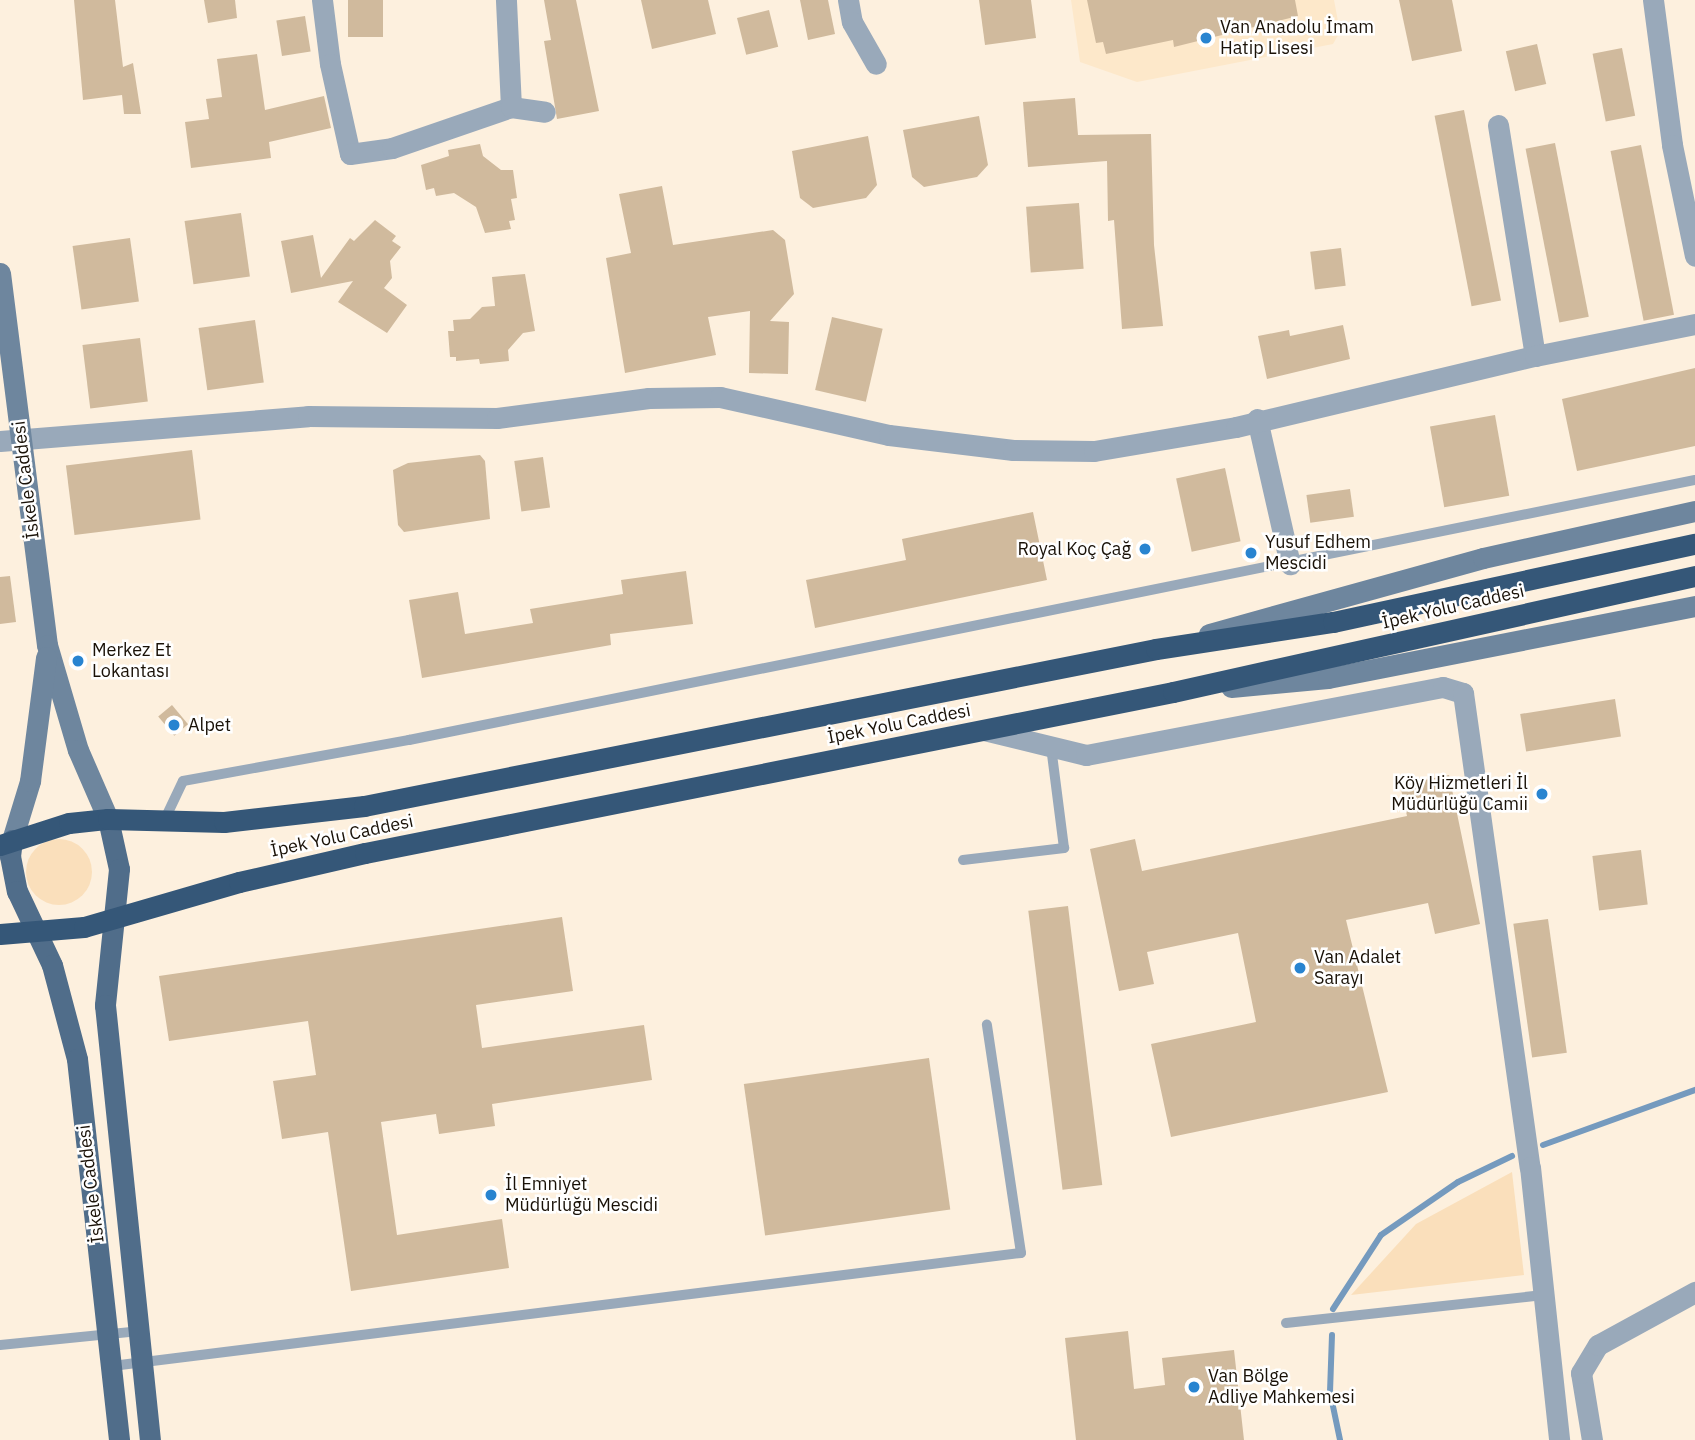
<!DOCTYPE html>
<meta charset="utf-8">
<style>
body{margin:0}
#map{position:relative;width:1695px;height:1440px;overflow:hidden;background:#fdf0de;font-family:"IBM Plex Sans",sans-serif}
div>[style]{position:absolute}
.built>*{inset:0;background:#fde8ca}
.green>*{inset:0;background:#fadfbb}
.round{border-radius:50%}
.stream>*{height:6px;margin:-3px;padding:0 3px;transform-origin:3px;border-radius:3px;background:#759abe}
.building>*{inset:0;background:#d0ba9d;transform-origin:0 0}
.lane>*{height:10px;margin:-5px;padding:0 5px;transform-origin:5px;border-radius:5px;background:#99a9ba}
.street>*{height:21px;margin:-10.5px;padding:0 10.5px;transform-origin:10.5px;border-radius:10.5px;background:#99a9ba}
.secondary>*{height:21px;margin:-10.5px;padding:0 10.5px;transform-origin:10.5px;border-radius:10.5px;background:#6e869e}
.primary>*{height:21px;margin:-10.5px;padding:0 10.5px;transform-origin:10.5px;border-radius:10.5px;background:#506d8a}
.highway>*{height:21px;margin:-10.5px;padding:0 10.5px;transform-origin:10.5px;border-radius:10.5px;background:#355778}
.dots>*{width:19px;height:19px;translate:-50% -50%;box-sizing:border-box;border:4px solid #fff;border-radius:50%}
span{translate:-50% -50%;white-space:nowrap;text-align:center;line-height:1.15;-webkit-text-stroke:5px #fff;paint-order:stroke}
.poi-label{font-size:18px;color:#191107}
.left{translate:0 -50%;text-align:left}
.right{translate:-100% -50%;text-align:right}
.street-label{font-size:18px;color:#191107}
</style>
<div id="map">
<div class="built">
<div style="clip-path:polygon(1071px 0,1334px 0,1340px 32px,1333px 44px,1137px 82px,1080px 62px)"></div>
</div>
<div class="green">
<div class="round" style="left:26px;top:839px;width:66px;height:66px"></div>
<div style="clip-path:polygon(1512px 1172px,1524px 1275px,1351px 1295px,1416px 1224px)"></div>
</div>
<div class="stream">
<div style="left:1543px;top:1145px;width:162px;rotate:-19.9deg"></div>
<div style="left:1333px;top:1309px;width:88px;rotate:-57deg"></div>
<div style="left:1381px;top:1235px;width:93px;rotate:-34.5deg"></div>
<div style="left:1458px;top:1182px;width:60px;rotate:-25.7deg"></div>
<div style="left:1332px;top:1335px;width:57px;rotate:92deg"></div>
<div style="left:1330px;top:1392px;width:49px;rotate:78.2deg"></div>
</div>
<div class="building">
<div style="clip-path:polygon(74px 0,115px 0,123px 67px,133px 63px,141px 114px,124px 114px,122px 95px,83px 100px)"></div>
<div style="clip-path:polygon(204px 0,235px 0,237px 18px,208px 23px)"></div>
<div style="left:348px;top:0;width:35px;height:37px"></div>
<div style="clip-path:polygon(544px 0,576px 0,599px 111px,557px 119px,544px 41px,551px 40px)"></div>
<div style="clip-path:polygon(641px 0,708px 0,716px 34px,652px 49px)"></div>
<div style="clip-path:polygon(800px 0,828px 0,835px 34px,808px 40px)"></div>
<div style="clip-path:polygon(979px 0,1031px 0,1036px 38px,985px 45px)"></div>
<div style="clip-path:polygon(1087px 0,1295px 0,1298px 16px,1174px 47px,1173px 40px,1106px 54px,1103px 42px,1096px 43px)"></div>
<div style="clip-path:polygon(1399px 0,1452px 0,1462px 51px,1412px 61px)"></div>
<div style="left:769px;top:10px;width:38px;height:33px;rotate:76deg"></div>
<div style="left:305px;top:16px;width:36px;height:29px;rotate:81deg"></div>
<div style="left:1537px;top:44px;width:41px;height:32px;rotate:77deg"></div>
<div style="left:1622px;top:48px;width:69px;height:30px;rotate:79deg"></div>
<div style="clip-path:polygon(257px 54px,265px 110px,324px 96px,331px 128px,269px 142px,271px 158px,191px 168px,185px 122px,209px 119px,206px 99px,222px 97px,217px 59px)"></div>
<div style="clip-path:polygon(1075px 98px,1078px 135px,1151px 134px,1154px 245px,1163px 326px,1122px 329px,1114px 220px,1108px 221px,1107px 161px,1028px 167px,1023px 102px)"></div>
<div style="left:1464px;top:110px;width:194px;height:30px;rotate:79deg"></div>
<div style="clip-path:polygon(979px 116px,988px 165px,977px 177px,924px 187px,912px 177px,903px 130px)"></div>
<div style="clip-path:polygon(868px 136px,877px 185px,866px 198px,813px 208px,800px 198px,792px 151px)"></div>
<div style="left:1555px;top:143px;width:177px;height:30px;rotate:79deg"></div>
<div style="clip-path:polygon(480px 144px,483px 156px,501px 170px,513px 170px,517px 198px,511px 199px,515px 220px,509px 221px,511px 229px,485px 233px,476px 207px,454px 193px,436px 196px,434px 188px,426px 190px,421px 165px,449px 156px,448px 150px)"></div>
<div style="left:1641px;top:145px;width:173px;height:31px;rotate:79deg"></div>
<div style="clip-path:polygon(662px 186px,673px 245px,773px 230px,785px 240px,794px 294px,770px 321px,789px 322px,788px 374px,749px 373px,750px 311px,708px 317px,716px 355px,625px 373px,606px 258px,631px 253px,619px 194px)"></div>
<div style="left:1079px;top:203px;width:66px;height:53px;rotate:86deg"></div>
<div style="left:241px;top:213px;width:64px;height:57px;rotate:82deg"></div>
<div style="clip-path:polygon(375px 220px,396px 236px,392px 241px,401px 247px,390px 261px,392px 278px,384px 288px,407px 305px,387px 333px,338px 302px,353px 281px,291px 293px,281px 241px,313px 235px,321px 278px,350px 238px,354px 241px)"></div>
<div style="left:130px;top:238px;width:64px;height:58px;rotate:82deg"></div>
<div style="left:1341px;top:248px;width:38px;height:31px;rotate:83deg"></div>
<div style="clip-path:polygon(525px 274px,535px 331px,523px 333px,508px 350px,509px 361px,480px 364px,479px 359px,456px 361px,456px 357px,450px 357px,448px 331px,454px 331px,453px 320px,470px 319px,482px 307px,495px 306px,492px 277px)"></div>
<div style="left:832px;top:317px;width:52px;height:75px;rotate:13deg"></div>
<div style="left:255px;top:320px;width:63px;height:57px;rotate:82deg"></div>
<div style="clip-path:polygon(1343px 325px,1350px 359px,1267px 379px,1258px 336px,1289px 330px,1290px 336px)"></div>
<div style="left:140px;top:338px;width:64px;height:58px;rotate:83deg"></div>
<div style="clip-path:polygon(1695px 368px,1695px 446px,1577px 471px,1562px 399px)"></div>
<div style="left:1495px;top:415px;width:82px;height:66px;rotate:80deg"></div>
<div style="left:192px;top:450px;width:70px;height:127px;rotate:83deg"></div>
<div style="clip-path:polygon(480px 455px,485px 461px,490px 519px,404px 532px,398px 525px,393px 470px,408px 463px)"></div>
<div style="left:543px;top:457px;width:51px;height:29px;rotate:82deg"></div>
<div style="left:1225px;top:468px;width:75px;height:50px;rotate:78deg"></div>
<div style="left:1350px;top:489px;width:28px;height:44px;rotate:82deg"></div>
<div style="clip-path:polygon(1033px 512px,1047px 580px,815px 628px,806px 580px,906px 560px,902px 539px)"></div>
<div style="clip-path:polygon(686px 571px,693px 624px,610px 634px,611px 645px,422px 678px,409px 600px,458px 592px,465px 634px,533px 623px,530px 609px,623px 594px,621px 580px)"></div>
<div style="clip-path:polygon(10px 576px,16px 622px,0 624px,0 577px)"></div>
<div style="left:1615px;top:699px;width:38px;height:96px;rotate:81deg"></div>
<div style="left:172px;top:705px;width:25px;height:18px;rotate:50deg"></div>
<div style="clip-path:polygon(1449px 775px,1480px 924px,1435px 934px,1428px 903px,1346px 920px,1388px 1092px,1171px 1137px,1151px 1044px,1256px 1022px,1238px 933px,1147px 952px,1154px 984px,1119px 991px,1090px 849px,1135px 839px,1142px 871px,1407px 816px,1400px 785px)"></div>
<div style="left:1641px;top:850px;width:55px;height:49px;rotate:83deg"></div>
<div style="left:1068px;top:906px;width:281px;height:40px;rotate:83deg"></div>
<div style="clip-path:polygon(562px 917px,573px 991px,476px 1005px,482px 1048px,644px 1025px,652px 1080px,492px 1104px,495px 1126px,439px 1134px,436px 1114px,381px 1122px,397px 1235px,502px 1219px,509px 1268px,351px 1291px,328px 1132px,282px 1139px,273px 1081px,316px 1075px,308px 1021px,169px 1041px,159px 976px)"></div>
<div style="left:1548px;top:919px;width:135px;height:35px;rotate:82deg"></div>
<div style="left:929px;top:1058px;width:153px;height:187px;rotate:82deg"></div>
<div style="clip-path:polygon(1128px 1331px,1134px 1389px,1165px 1385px,1162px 1358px,1234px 1350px,1244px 1440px,1076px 1440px,1065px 1338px)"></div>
</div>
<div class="lane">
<div style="left:164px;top:821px;width:44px;rotate:-64.6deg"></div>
<div style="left:183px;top:781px;width:230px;rotate:-10.3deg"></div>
<div style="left:409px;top:740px;width:1312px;rotate:-11.43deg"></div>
<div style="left:963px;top:860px;width:102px;rotate:-6.8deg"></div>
<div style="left:1064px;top:848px;width:103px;rotate:-97.3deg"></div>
<div style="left:1286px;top:1323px;width:259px;rotate:-6.2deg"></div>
<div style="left:0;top:1345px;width:142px;rotate:-5.7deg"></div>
<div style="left:112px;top:1366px;width:916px;rotate:-7.09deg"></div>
<div style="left:1021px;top:1253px;width:231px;rotate:-98.5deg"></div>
</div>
<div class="street">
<div style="left:322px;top:0;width:64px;rotate:82.9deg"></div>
<div style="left:330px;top:64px;width:92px;rotate:77.5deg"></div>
<div style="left:350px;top:154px;width:42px;rotate:-8.1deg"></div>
<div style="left:392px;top:148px;width:126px;rotate:-19deg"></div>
<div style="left:511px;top:107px;width:107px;rotate:-92.7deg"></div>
<div style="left:848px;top:0;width:22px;rotate:80deg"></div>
<div style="left:852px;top:22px;width:48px;rotate:60.3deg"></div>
<div style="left:1653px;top:0;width:146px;rotate:82.5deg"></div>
<div style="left:1672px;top:145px;width:113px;rotate:78.3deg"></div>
<div style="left:511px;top:107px;width:34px;rotate:8deg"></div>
<div style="left:1498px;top:125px;width:234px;rotate:80.9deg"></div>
<div style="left:1257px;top:419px;width:149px;rotate:77.2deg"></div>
<div style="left:0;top:441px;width:309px;rotate:-4.6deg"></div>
<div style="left:308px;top:416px;width:189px;rotate:0.6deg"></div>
<div style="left:497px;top:418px;width:153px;rotate:-7.5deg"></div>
<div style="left:649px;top:398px;width:71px;rotate:-0.8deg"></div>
<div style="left:720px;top:397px;width:173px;rotate:12.7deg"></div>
<div style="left:889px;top:435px;width:125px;rotate:6.9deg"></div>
<div style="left:1013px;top:450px;width:81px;rotate:0.7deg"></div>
<div style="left:1094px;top:451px;width:144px;rotate:-9.6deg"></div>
<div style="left:1236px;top:427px;width:307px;rotate:-13.4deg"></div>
<div style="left:1535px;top:356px;width:163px;rotate:-11.3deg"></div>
<div style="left:984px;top:730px;width:105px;rotate:13.8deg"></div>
<div style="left:1086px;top:755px;width:363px;rotate:-10.8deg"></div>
<div style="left:1443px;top:687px;width:21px;rotate:17deg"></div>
<div style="left:1463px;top:693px;width:479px;rotate:82deg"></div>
<div style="left:1530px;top:1167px;width:275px;rotate:83.9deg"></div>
<div style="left:1592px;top:1440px;width:68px;rotate:-99.3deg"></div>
<div style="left:1581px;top:1373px;width:33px;rotate:-59deg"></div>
<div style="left:1598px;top:1345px;width:111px;rotate:-28.7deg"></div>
</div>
<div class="secondary">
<div style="left:0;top:273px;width:375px;rotate:82.8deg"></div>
<div style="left:47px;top:645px;width:109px;rotate:73.6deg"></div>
<div style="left:78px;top:750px;width:75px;rotate:66.5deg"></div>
<div style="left:1209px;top:634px;width:284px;rotate:-15.5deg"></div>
<div style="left:1483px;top:558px;width:217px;rotate:-12.5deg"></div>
<div style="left:1231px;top:687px;width:97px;rotate:-5.3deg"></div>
<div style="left:1328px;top:678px;width:374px;rotate:-11.1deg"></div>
<div style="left:12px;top:840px;width:62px;rotate:-73deg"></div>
<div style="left:30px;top:781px;width:125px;rotate:-82.6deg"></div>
</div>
<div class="primary">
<div style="left:108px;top:819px;width:51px;rotate:77.6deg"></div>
<div style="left:119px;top:869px;width:137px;rotate:95.9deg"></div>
<div style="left:105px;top:1005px;width:437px;rotate:84.1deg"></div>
<div style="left:12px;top:840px;width:16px;rotate:97deg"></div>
<div style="left:10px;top:856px;width:36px;rotate:79deg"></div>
<div style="left:17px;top:891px;width:82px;rotate:64.7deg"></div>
<div style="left:52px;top:965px;width:97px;rotate:75.1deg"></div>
<div style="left:77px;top:1059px;width:383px;rotate:83.7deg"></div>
</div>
<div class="highway">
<div style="left:0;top:845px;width:72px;rotate:-17.7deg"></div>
<div style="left:69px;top:823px;width:39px;rotate:-6deg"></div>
<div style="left:108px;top:819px;width:116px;rotate:1.5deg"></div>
<div style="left:224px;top:822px;width:141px;rotate:-6.5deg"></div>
<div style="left:364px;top:806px;width:807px;rotate:-11.21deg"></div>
<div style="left:1156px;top:649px;width:179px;rotate:-8.7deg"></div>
<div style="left:1333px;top:622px;width:370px;rotate:-12.2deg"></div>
<div style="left:0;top:934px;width:84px;rotate:-4.8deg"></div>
<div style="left:84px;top:927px;width:161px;rotate:-16.2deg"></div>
<div style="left:239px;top:882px;width:129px;rotate:-13deg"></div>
<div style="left:365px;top:853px;width:824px;rotate:-11.27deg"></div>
<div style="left:1173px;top:692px;width:535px;rotate:-12.53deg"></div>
</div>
<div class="dots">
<div style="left:1206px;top:38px;background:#2884d0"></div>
<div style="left:1145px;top:549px;background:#2884d0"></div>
<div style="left:1251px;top:553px;background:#2884d0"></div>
<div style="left:78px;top:661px;background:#2884d0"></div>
<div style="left:174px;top:725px;background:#2884d0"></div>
<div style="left:1542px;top:794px;background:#2884d0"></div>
<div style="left:1300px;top:968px;background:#2884d0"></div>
<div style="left:491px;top:1195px;background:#2884d0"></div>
<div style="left:1194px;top:1387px;background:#2884d0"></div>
</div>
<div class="poi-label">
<span class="left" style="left:1220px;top:38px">Van Anadolu İmam<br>Hatip Lisesi</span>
<span class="left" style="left:1265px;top:553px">Yusuf Edhem<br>Mescidi</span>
<span class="right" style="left:1131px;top:549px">Royal Koç Çağ</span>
<span class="left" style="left:92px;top:661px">Merkez Et<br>Lokantası</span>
<span class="left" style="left:188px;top:725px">Alpet</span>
<span class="right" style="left:1528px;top:794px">Köy Hizmetleri İl<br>Müdürlüğü Camii</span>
<span class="left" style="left:1314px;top:968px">Van Adalet<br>Sarayı</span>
<span class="left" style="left:505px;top:1195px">İl Emniyet<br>Müdürlüğü Mescidi</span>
<span class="left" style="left:1208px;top:1387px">Van Bölge<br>Adliye Mahkemesi</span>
</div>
<div class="street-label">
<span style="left:26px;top:480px;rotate:-97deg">İskele Caddesi</span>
<span style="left:1453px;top:607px;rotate:-13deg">İpek Yolu Caddesi</span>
<span style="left:899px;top:724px;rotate:-11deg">İpek Yolu Caddesi</span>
<span style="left:342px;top:836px;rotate:-12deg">İpek Yolu Caddesi</span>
<span style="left:91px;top:1184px;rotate:-97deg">İskele Caddesi</span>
</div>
</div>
